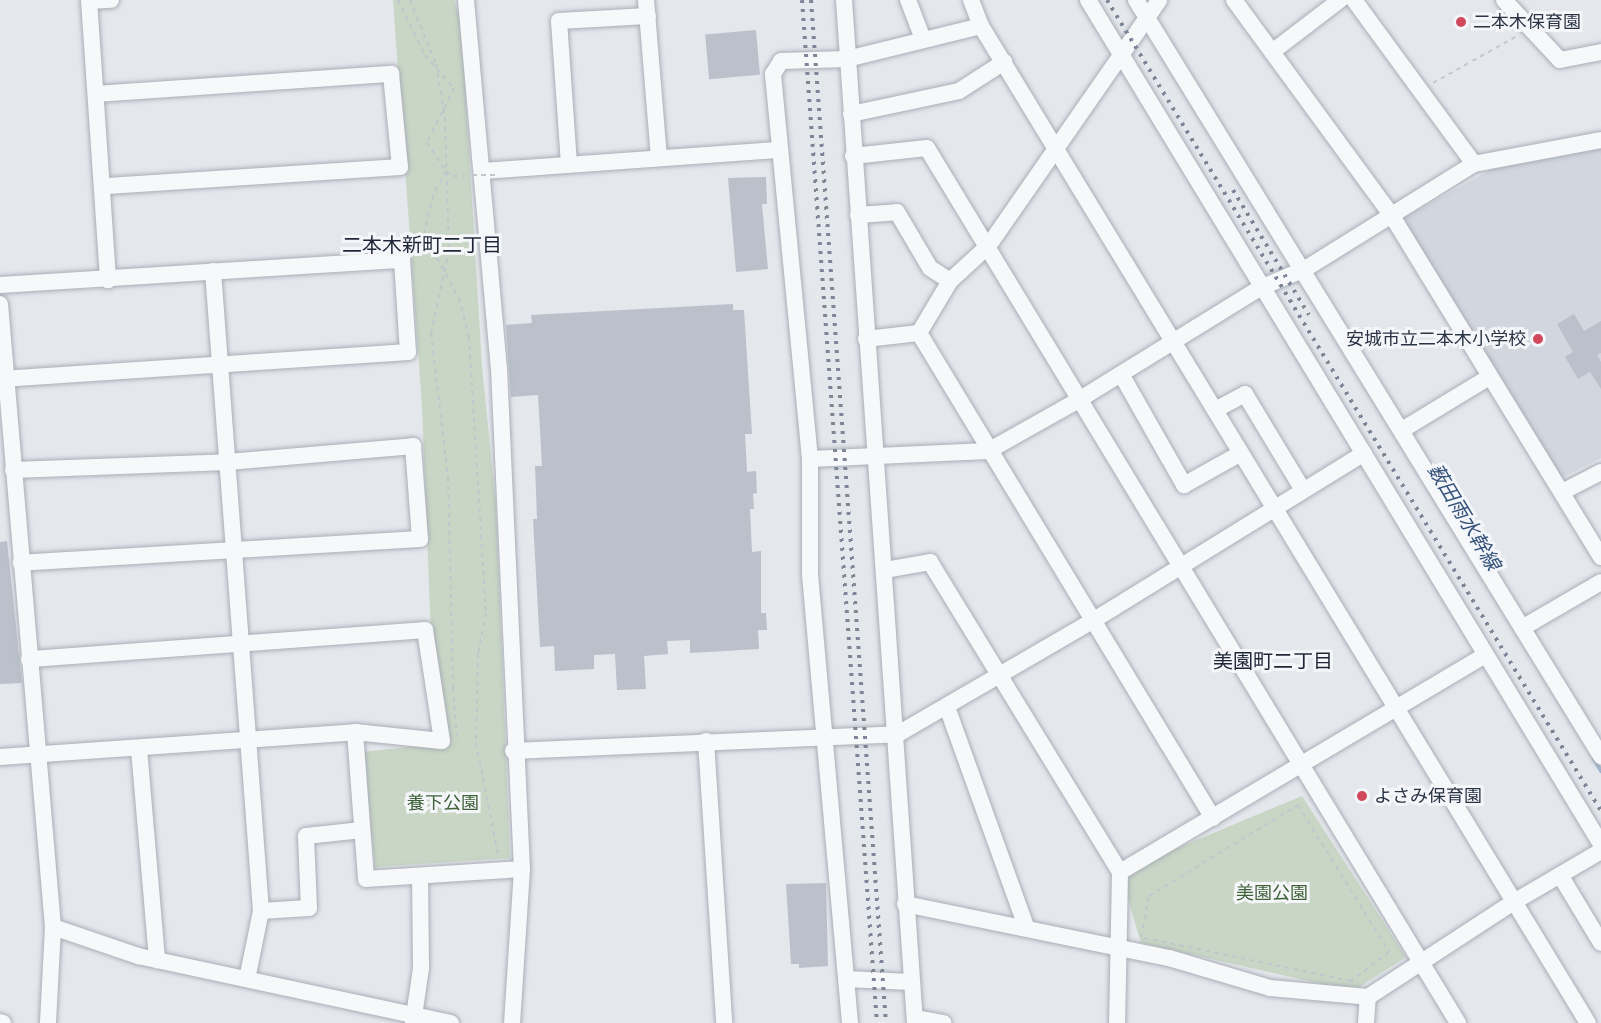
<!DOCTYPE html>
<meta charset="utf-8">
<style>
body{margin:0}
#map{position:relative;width:1601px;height:1023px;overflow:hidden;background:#e4e7ec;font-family:Inter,"Noto Sans JP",sans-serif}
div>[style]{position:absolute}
.built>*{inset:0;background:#d2d6de}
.green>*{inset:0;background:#c9d6c5}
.stream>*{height:4px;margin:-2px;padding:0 2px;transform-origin:2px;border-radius:2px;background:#9fb4cc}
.building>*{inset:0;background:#bbc0ca;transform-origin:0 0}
.path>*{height:2px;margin-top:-1px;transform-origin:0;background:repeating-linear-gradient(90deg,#c2c5cb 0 4.5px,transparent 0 9px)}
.roads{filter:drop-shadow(0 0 2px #a9aeb7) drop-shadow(0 0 2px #a9aeb7)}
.minor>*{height:16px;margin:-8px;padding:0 8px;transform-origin:8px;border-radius:8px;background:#f7f8fa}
.rail>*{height:4px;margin-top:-2px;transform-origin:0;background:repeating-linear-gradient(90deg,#7d8696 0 3px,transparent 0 9px)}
.path-bridge>*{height:2px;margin-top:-1px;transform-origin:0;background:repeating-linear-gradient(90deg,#c2c5cb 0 4.5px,transparent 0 9px)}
.dots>*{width:16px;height:16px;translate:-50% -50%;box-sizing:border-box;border:3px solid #f4f6f9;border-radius:50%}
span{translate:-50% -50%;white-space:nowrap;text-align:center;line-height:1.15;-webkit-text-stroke:6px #f4f6f9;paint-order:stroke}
.poi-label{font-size:18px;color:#2b3445}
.left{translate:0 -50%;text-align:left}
.right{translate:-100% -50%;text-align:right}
.park-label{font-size:18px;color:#3f6138}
.neighbourhood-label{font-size:20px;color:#1d2536}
.water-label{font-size:20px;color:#34527a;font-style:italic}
</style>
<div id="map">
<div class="built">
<div style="clip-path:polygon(1601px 145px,1601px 458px,1559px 479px,1402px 219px,1492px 169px)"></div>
</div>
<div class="green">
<div style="clip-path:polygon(393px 0,454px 0,461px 19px,482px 366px,496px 506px,510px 858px,375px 867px,362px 752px,446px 743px,431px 636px,422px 406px)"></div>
<div style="clip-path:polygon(1302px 796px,1406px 957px,1353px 991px,1141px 943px,1120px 872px)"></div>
</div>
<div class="stream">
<div style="left:1594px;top:759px;width:14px;rotate:60deg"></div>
</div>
<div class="building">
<div style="left:756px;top:30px;width:45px;height:51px;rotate:85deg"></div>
<div style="clip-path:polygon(766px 177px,767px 204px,762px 204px,768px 269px,736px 272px,728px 178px)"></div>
<div style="clip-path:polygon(733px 304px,733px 310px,744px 310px,752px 434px,745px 434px,747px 472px,756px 471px,757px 493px,753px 494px,754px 509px,750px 509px,752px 552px,761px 551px,761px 613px,766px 613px,767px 630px,758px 630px,759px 649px,690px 653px,690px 640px,667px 641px,668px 654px,644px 656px,646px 689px,617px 690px,615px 654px,594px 655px,594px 669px,555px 671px,554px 646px,540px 647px,533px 519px,537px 519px,535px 466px,542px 466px,538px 395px,511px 397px,506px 325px,532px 323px,531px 315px)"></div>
<div style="clip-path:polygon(1574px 314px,1584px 331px,1601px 321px,1601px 353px,1597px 355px,1601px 362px,1601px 389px,1590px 372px,1578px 379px,1565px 357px,1573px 352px,1557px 324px)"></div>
<div style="clip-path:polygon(7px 541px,22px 683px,0 684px,0 542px)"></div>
<div style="clip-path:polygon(826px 883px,828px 966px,799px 968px,799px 964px,791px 964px,786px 884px)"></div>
</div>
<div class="path">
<div style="left:398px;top:0;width:61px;rotate:63.9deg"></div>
<div style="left:425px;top:55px;width:44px;rotate:48.7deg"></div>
<div style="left:454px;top:88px;width:60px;rotate:116.6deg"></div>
<div style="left:427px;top:142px;width:35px;rotate:57deg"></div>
<div style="left:446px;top:171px;width:27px;rotate:118deg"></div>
<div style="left:433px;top:195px;width:40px;rotate:103deg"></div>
<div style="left:424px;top:234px;width:73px;rotate:61.3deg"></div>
<div style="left:459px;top:298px;width:40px;rotate:75.6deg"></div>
<div style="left:469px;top:337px;width:277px;rotate:86.5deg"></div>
<div style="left:486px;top:613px;width:42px;rotate:101deg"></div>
<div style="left:478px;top:654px;width:89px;rotate:91.3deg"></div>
<div style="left:476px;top:743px;width:113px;rotate:78.8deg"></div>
<div style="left:410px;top:0;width:69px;rotate:67.9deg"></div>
<div style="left:436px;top:64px;width:55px;rotate:80.5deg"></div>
<div style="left:445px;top:118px;width:132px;rotate:88.3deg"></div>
<div style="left:449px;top:250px;width:85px;rotate:102.2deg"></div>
<div style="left:431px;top:333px;width:145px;rotate:83.3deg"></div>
<div style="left:448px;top:477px;width:211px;rotate:88.6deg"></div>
<div style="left:453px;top:688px;width:52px;rotate:85.6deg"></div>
<div style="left:1433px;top:83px;width:96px;rotate:-29.2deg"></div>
<div style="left:446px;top:171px;width:9px;rotate:36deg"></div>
<div style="left:453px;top:176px;width:12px"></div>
<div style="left:1298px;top:805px;width:173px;rotate:58.2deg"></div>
<div style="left:1389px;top:952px;width:48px;rotate:142.7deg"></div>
<div style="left:1351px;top:981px;width:215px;rotate:-168.2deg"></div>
<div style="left:1141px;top:937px;width:42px;rotate:-79deg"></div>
<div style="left:1149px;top:896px;width:175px;rotate:-31.4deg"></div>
</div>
<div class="roads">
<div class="minor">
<div style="left:89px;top:0;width:281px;rotate:86.1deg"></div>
<div style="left:466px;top:0;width:370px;rotate:84.9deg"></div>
<div style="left:499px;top:369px;width:501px;rotate:87.37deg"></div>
<div style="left:522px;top:869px;width:154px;rotate:93.7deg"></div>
<div style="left:646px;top:0;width:158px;rotate:85.3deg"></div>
<div style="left:844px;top:0;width:1025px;rotate:86.03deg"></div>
<div style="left:908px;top:0;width:42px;rotate:69deg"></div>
<div style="left:971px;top:0;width:28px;rotate:69deg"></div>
<div style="left:981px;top:26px;width:1167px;rotate:58.67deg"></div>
<div style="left:1088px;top:0;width:988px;rotate:58.71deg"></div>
<div style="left:1136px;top:0;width:888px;rotate:58.41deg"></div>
<div style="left:1234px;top:0;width:268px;rotate:53.8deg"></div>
<div style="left:1392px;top:216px;width:400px;rotate:58.5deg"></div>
<div style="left:1354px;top:0;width:203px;rotate:53.8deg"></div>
<div style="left:1504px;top:0;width:82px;rotate:47deg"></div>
<div style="left:1560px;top:60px;width:42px;rotate:-11deg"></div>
<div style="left:89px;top:1px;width:22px;rotate:-3deg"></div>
<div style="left:1272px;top:52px;width:86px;rotate:-37.4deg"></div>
<div style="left:96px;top:94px;width:296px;rotate:-3.9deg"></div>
<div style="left:391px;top:74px;width:93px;rotate:84.5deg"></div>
<div style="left:400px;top:167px;width:297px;rotate:176.3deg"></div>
<div style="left:851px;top:114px;width:110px;rotate:-12deg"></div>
<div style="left:959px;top:91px;width:54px;rotate:-32.8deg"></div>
<div style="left:853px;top:156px;width:74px;rotate:-6.2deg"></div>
<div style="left:927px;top:148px;width:1024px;rotate:58.75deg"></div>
<div style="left:569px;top:164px;width:143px;rotate:-94deg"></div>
<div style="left:559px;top:21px;width:89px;rotate:-3.2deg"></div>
<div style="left:484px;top:171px;width:296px;rotate:-4.1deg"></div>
<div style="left:858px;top:215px;width:39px;rotate:-4deg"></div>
<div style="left:897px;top:212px;width:65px;rotate:59.5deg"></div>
<div style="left:930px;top:268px;width:24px;rotate:33deg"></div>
<div style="left:213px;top:271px;width:642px;rotate:85.71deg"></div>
<div style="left:261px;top:911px;width:69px;rotate:101.6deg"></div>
<div style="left:0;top:285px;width:403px;rotate:-3.6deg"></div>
<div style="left:402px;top:260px;width:92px;rotate:86.3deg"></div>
<div style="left:408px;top:352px;width:403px;rotate:176.2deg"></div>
<div style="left:0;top:304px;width:625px;rotate:85.14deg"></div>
<div style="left:53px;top:927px;width:96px;rotate:93deg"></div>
<div style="left:919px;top:333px;width:567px;rotate:58.78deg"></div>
<div style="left:919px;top:333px;width:61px;rotate:-59.2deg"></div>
<div style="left:950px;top:281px;width:53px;rotate:-42.7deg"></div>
<div style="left:989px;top:245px;width:298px;rotate:-55.2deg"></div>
<div style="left:866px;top:339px;width:53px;rotate:-6.5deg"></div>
<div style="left:1121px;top:374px;width:128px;rotate:60.4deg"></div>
<div style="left:1184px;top:485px;width:65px;rotate:-29.3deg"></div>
<div style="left:1215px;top:410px;width:34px;rotate:-28deg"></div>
<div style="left:1245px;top:394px;width:112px;rotate:58.9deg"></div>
<div style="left:1402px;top:430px;width:102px;rotate:-31.3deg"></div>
<div style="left:810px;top:459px;width:178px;rotate:-2.6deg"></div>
<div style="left:988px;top:451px;width:102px;rotate:-29.3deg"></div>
<div style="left:1077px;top:401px;width:215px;rotate:-31.7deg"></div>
<div style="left:1260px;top:288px;width:49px;rotate:-22.9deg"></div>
<div style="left:1305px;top:269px;width:199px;rotate:-31.9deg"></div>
<div style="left:1474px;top:164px;width:129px;rotate:-10.7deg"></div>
<div style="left:13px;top:470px;width:215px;rotate:-2.1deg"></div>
<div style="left:228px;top:462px;width:186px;rotate:-4.9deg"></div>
<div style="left:413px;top:446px;width:93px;rotate:85.7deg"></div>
<div style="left:420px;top:539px;width:400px;rotate:176.6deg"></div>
<div style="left:1562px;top:492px;width:44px;rotate:-27.1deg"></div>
<div style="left:885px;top:570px;width:46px;rotate:-10.1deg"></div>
<div style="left:930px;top:562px;width:364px;rotate:58.5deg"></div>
<div style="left:1120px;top:872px;width:151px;rotate:91.1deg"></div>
<div style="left:1522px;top:628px;width:91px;rotate:-30.2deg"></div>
<div style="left:947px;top:707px;width:233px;rotate:70.2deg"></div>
<div style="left:355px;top:732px;width:147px;rotate:85.7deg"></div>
<div style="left:366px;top:879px;width:156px;rotate:-3.7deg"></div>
<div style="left:706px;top:741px;width:283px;rotate:86.3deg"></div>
<div style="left:139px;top:749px;width:212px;rotate:85.1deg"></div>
<div style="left:513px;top:751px;width:385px;rotate:-2.5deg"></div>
<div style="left:898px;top:734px;width:227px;rotate:-30.2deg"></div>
<div style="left:1094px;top:620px;width:317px;rotate:-31.7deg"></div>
<div style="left:0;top:757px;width:356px;rotate:-4deg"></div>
<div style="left:355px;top:732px;width:87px;rotate:5.9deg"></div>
<div style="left:442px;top:741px;width:112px;rotate:-98.7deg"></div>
<div style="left:425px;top:630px;width:397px;rotate:175.8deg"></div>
<div style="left:1120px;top:872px;width:425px;rotate:-30.7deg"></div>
<div style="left:1560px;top:875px;width:79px;rotate:58.9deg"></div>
<div style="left:905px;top:904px;width:269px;rotate:11.6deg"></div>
<div style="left:1169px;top:958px;width:105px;rotate:16.5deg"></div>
<div style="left:1270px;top:988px;width:98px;rotate:5.2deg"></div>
<div style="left:1368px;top:997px;width:172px;rotate:-33.1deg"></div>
<div style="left:1512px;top:903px;width:103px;rotate:-30.3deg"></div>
<div style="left:261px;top:911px;width:48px;rotate:-3.6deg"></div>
<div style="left:309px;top:908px;width:72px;rotate:-92.4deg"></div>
<div style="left:306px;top:836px;width:56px;rotate:-6.1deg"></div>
<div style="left:53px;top:927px;width:90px;rotate:18.8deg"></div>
<div style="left:138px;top:956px;width:320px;rotate:12.1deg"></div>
<div style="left:846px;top:979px;width:65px;rotate:2.6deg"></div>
<div style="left:915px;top:1018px;width:29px;rotate:10deg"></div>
<div style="left:0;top:1022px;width:3px;rotate:18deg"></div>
<div style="left:413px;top:1023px;width:56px;rotate:-81.7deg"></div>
<div style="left:421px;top:968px;width:92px;rotate:-90.6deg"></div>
<div style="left:850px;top:1023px;width:451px;rotate:-95.1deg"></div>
<div style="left:810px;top:574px;width:115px;rotate:-90deg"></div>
<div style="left:810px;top:459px;width:387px;rotate:-95.5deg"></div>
<div style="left:773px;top:74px;width:15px;rotate:-58deg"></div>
<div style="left:781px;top:61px;width:66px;rotate:-1.7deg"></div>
<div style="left:847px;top:59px;width:138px;rotate:-13.8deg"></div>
<div style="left:1366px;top:1023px;width:26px;rotate:-86deg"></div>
</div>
</div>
<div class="rail">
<div style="left:802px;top:0;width:1026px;rotate:85.81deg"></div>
<div style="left:811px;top:0;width:1026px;rotate:85.81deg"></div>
<div style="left:1107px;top:0;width:950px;rotate:58.65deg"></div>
<div style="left:1233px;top:190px;width:146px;rotate:58.7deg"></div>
</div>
<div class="path-bridge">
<div style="left:472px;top:175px;width:25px"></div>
</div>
<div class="dots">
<div style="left:1461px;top:22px;background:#d1495b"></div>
<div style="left:1538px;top:339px;background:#d1495b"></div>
<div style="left:1362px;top:796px;background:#d1495b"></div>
</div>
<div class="poi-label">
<span class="left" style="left:1473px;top:22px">二本木保育園</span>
<span class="right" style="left:1526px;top:339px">安城市立二本木小学校</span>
<span class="left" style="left:1374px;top:796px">よさみ保育園</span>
</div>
<div class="park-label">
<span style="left:443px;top:803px">養下公園</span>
<span style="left:1272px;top:893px">美園公園</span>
</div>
<div class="neighbourhood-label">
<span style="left:422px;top:245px">二本木新町二丁目</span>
<span style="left:1273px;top:661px">美園町二丁目</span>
</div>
<div class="water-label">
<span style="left:1464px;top:517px;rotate:59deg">薮田雨水幹線</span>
</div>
</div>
